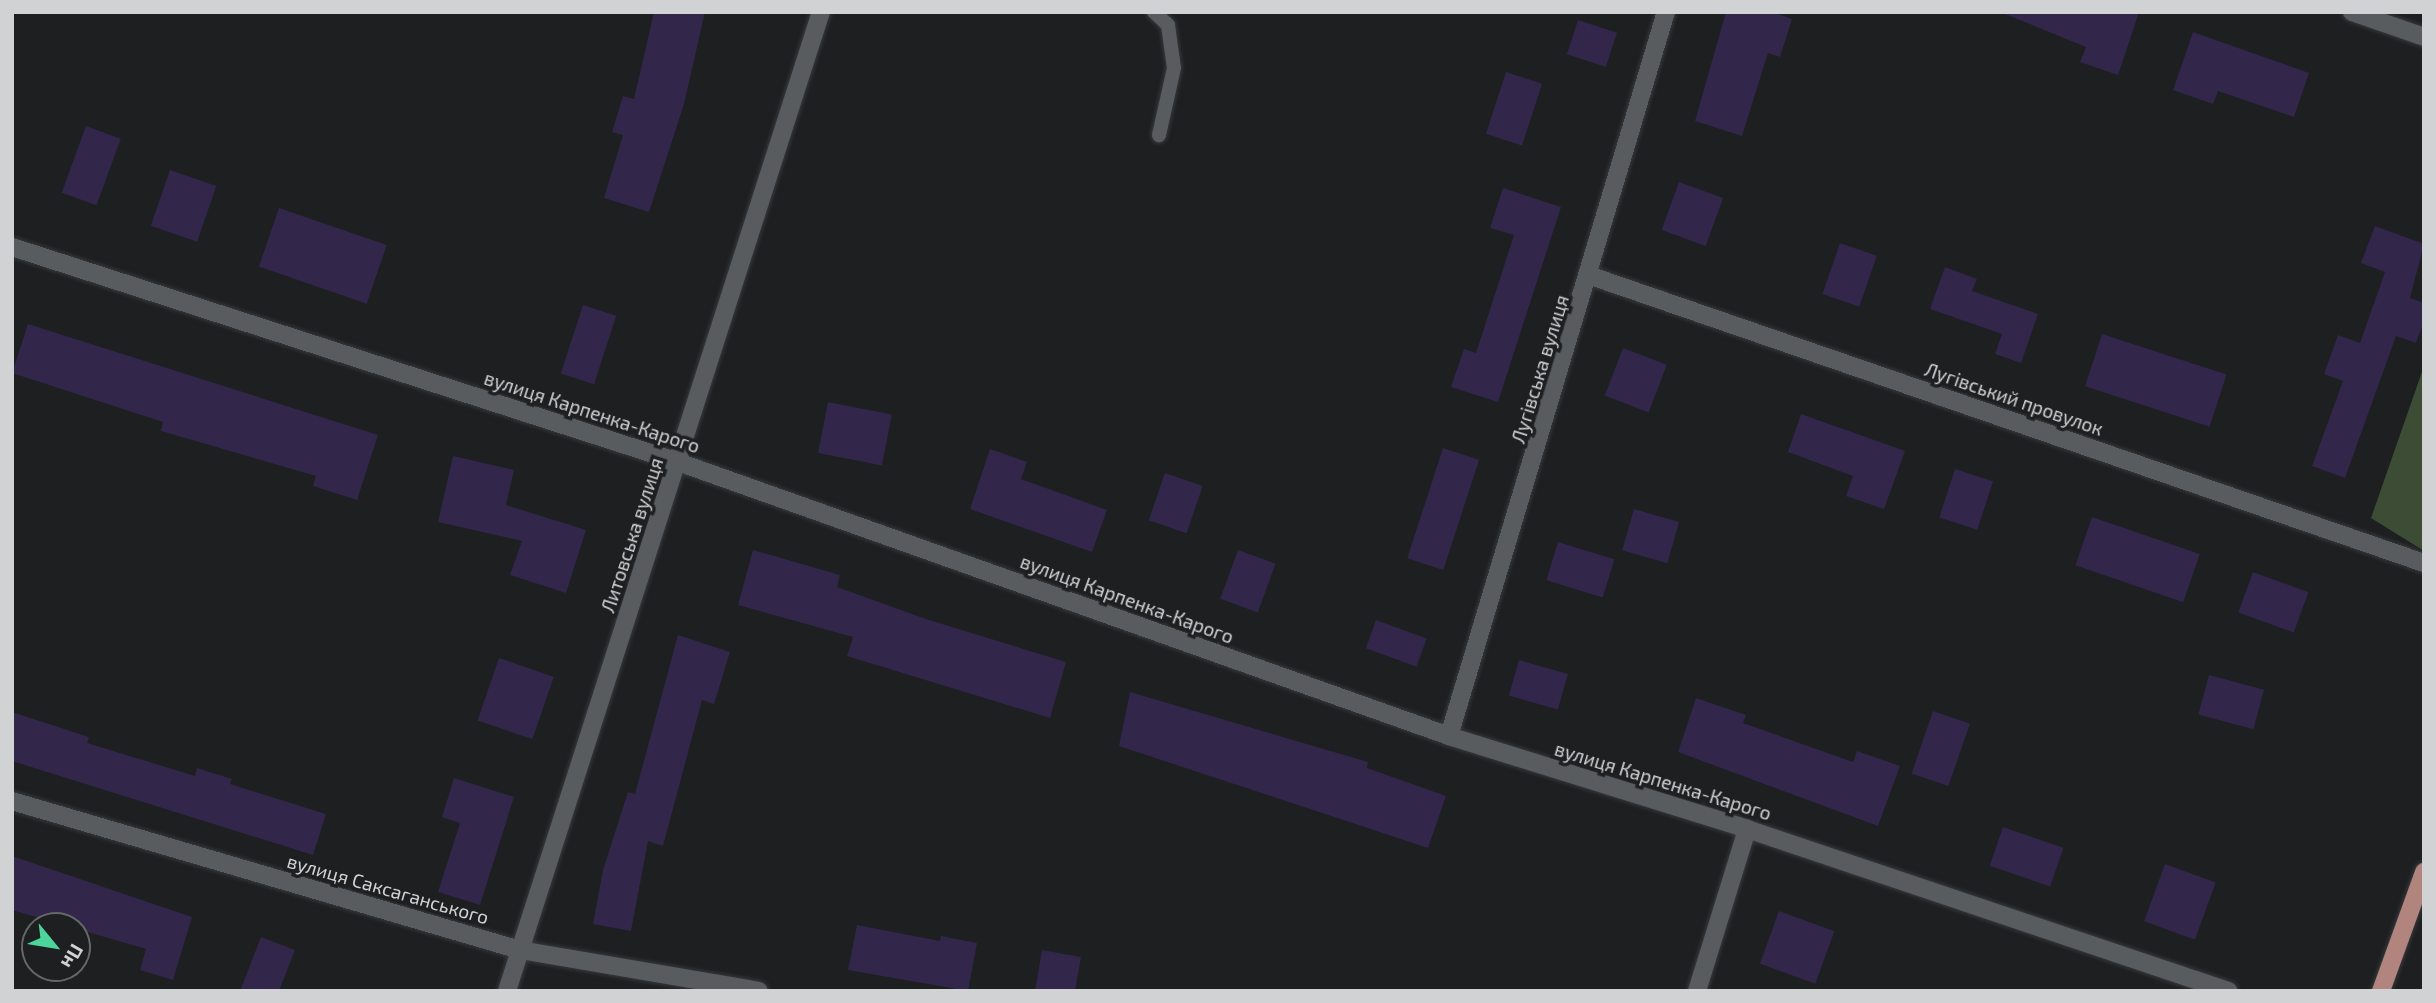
<!DOCTYPE html>
<meta charset="utf-8">
<style>
body{margin:0}
#map{position:relative;width:2436px;height:1003px;overflow:hidden;background:#1d1f21;font-family:"Exo 2",sans-serif}
div>[style]{position:absolute}
.green>*{inset:0;background:#3c4c35}
.building>*{inset:0;background:#32264a;transform-origin:0 0}
.roads{filter:drop-shadow(0 0 2px #37393b) drop-shadow(0 0 2px #37393b)}
.service>*{height:14px;margin:-7px;padding:0 7px;transform-origin:7px;border-radius:7px;background:#595c5e}
.minor>*{height:18px;margin:-9px;padding:0 9px;transform-origin:9px;border-radius:9px;background:#595c5e}
.primary>*{height:18px;margin:-9px;padding:0 9px;transform-origin:9px;border-radius:9px;background:#b1847d}
span{translate:-50% -50%;white-space:nowrap;text-align:center;line-height:1.15;-webkit-text-stroke:7px #1d1f21;paint-order:stroke}
.street-label{font-size:19px;color:#d0d2d3}
.frame{position:absolute;inset:0;border:14px solid #d0d2d3;pointer-events:none}
.north{position:absolute;left:21px;top:912px;width:70px;height:70px;box-sizing:border-box;background:#1d1f21;border:2px solid #656768;border-radius:50%;rotate:120deg;font-size:19px;font-weight:700;line-height:28px;text-align:center;color:#d0d2d3}
.north::after{content:'';display:block;margin:auto;width:24px;height:32px;background:#4cd49b;clip-path:polygon(50% 0,100% 100%,50% 72%,0 100%)}
</style>
<div id="map">
<div class="green">
<div style="clip-path:polygon(2424px 366px,2424px 551px,2371px 518px)"></div>
</div>
<div class="building">
<div style="clip-path:polygon(654px 12px,705px 12px,684px 104px,649px 212px,604px 198px,623px 135px,612px 132px,623px 96px,634px 99px)"></div>
<div style="clip-path:polygon(1726px 12px,1772px 12px,1792px 19px,1780px 57px,1768px 53px,1742px 136px,1695px 121px)"></div>
<div style="clip-path:polygon(2000px 12px,2139px 12px,2118px 75px,2080px 62px,2086px 47px)"></div>
<div style="left:1578px;top:20px;width:41px;height:36px;rotate:18deg"></div>
<div style="clip-path:polygon(2193px 32px,2309px 73px,2294px 117px,2218px 91px,2213px 104px,2173px 90px)"></div>
<div style="left:1506px;top:72px;width:38px;height:65px;rotate:18deg"></div>
<div style="left:86px;top:126px;width:37px;height:71px;rotate:20deg"></div>
<div style="left:170px;top:170px;width:49px;height:59px;rotate:19deg"></div>
<div style="left:1679px;top:182px;width:47px;height:51px;rotate:20deg"></div>
<div style="clip-path:polygon(1503px 188px,1561px 207px,1498px 402px,1451px 387px,1464px 349px,1476px 353px,1514px 235px,1490px 228px)"></div>
<div style="left:279px;top:208px;width:114px;height:62px;rotate:19deg"></div>
<div style="clip-path:polygon(2375px 226px,2424px 244px,2410px 298px,2424px 303px,2424px 321px,2416px 343px,2396px 336px,2345px 478px,2312px 466px,2343px 381px,2324px 374px,2338px 335px,2360px 343px,2385px 272px,2361px 263px)"></div>
<div style="left:1840px;top:243px;width:39px;height:54px;rotate:19deg"></div>
<div style="clip-path:polygon(1945px 267px,1977px 279px,1972px 291px,2038px 314px,2021px 363px,1995px 354px,2002px 334px,1930px 309px)"></div>
<div style="left:583px;top:305px;width:35px;height:72px;rotate:18deg"></div>
<div style="clip-path:polygon(28px 324px,378px 435px,357px 500px,313px 486px,316px 476px,161px 431px,163px 422px,12px 373px)"></div>
<div style="left:2102px;top:334px;width:131px;height:55px;rotate:18deg"></div>
<div style="left:1623px;top:348px;width:47px;height:51px;rotate:21deg"></div>
<div style="left:828px;top:402px;width:65px;height:52px;rotate:11deg"></div>
<div style="clip-path:polygon(1801px 414px,1905px 451px,1884px 509px,1846px 496px,1853px 476px,1788px 452px)"></div>
<div style="left:1443px;top:448px;width:38px;height:116px;rotate:18deg"></div>
<div style="clip-path:polygon(990px 449px,1027px 462px,1021px 479px,1107px 510px,1092px 552px,970px 509px)"></div>
<div style="clip-path:polygon(453px 456px,514px 470px,506px 505px,586px 530px,566px 593px,510px 575px,522px 541px,438px 522px)"></div>
<div style="left:1955px;top:469px;width:40px;height:51px;rotate:18deg"></div>
<div style="left:1165px;top:473px;width:40px;height:50px;rotate:19deg"></div>
<div style="left:1634px;top:509px;width:47px;height:43px;rotate:16deg"></div>
<div style="left:2092px;top:517px;width:114px;height:51px;rotate:19deg"></div>
<div style="left:1558px;top:542px;width:59px;height:40px;rotate:17deg"></div>
<div style="clip-path:polygon(753px 550px,840px 575px,837px 587px,926px 619px,1066px 662px,1050px 718px,847px 656px,853px 637px,738px 605px)"></div>
<div style="left:1238px;top:550px;width:40px;height:52px;rotate:20deg"></div>
<div style="left:2253px;top:572px;width:59px;height:43px;rotate:20deg"></div>
<div style="left:1376px;top:620px;width:54px;height:30px;rotate:20deg"></div>
<div style="clip-path:polygon(678px 635px,730px 652px,714px 704px,702px 700px,663px 846px,648px 841px,631px 931px,593px 924px,603px 870px,628px 792px,635px 794px)"></div>
<div style="left:499px;top:658px;width:58px;height:66px;rotate:19deg"></div>
<div style="left:1519px;top:660px;width:51px;height:37px;rotate:16deg"></div>
<div style="left:2209px;top:675px;width:57px;height:41px;rotate:15deg"></div>
<div style="clip-path:polygon(1130px 692px,1368px 762px,1367px 768px,1446px 796px,1428px 848px,1119px 746px)"></div>
<div style="clip-path:polygon(1696px 698px,1746px 715px,1743px 723px,1853px 762px,1857px 751px,1900px 766px,1878px 826px,1678px 752px)"></div>
<div style="left:1933px;top:711px;width:39px;height:66px;rotate:19deg"></div>
<div style="clip-path:polygon(12px 712px,89px 737px,87px 743px,195px 776px,197px 768px,232px 779px,230px 784px,326px 814px,313px 855px,12px 761px)"></div>
<div style="clip-path:polygon(454px 778px,514px 797px,480px 905px,438px 892px,460px 823px,442px 817px)"></div>
<div style="left:2003px;top:827px;width:64px;height:41px;rotate:19deg"></div>
<div style="clip-path:polygon(12px 856px,192px 917px,173px 980px,140px 970px,146px 949px,12px 910px)"></div>
<div style="left:2165px;top:864px;width:54px;height:61px;rotate:20deg"></div>
<div style="left:1779px;top:911px;width:59px;height:56px;rotate:20deg"></div>
<div style="clip-path:polygon(857px 925px,940px 941px,941px 936px,977px 943px,968px 991px,848px 970px)"></div>
<div style="clip-path:polygon(261px 937px,295px 950px,279px 991px,240px 991px)"></div>
<div style="clip-path:polygon(1042px 950px,1081px 957px,1075px 991px,1035px 991px)"></div>
</div>
<div class="roads">
<div class="service">
<div style="left:1154px;top:12px;width:19px;rotate:43deg"></div>
<div style="left:1168px;top:25px;width:43px;rotate:82.1deg"></div>
<div style="left:1174px;top:68px;width:69px;rotate:102.6deg"></div>
</div>
<div class="minor">
<div style="left:2352px;top:12px;width:76px;rotate:19.1deg"></div>
<div style="left:12px;top:247px;width:700px;rotate:17.89deg"></div>
<div style="left:678px;top:462px;width:818px;rotate:19.56deg"></div>
<div style="left:1449px;top:736px;width:312px;rotate:17.3deg"></div>
<div style="left:1747px;top:829px;width:508px;rotate:18.61deg"></div>
<div style="left:1591px;top:276px;width:881px;rotate:19.01deg"></div>
<div style="left:1449px;top:736px;width:756px;rotate:-73.32deg"></div>
<div style="left:12px;top:801px;width:529px;rotate:16.35deg"></div>
<div style="left:520px;top:950px;width:242px;rotate:9.7deg"></div>
<div style="left:507px;top:991px;width:1028px;rotate:-72.22deg"></div>
<div style="left:1697px;top:991px;width:170px;rotate:-72.8deg"></div>
</div>
<div class="primary">
<div style="left:2381px;top:991px;width:127px;rotate:-70.1deg"></div>
</div>
</div>
<div class="street-label">
<span style="left:1540px;top:369px;rotate:-73deg">Лугівська вулиця</span>
<span style="left:2014px;top:399px;rotate:19deg">Лугівський провулок</span>
<span style="left:592px;top:412px;rotate:18deg">вулиця Карпенка-Карого</span>
<span style="left:632px;top:535px;rotate:-72deg">Литовська вулиця</span>
<span style="left:1127px;top:599px;rotate:20deg">вулиця Карпенка-Карого</span>
<span style="left:1663px;top:781px;rotate:17deg">вулиця Карпенка-Карого</span>
<span style="left:388px;top:889px;rotate:16deg">вулиця Саксаганського</span>
</div>
<div class="frame"></div>
<div class="north">Пн</div>
</div>
